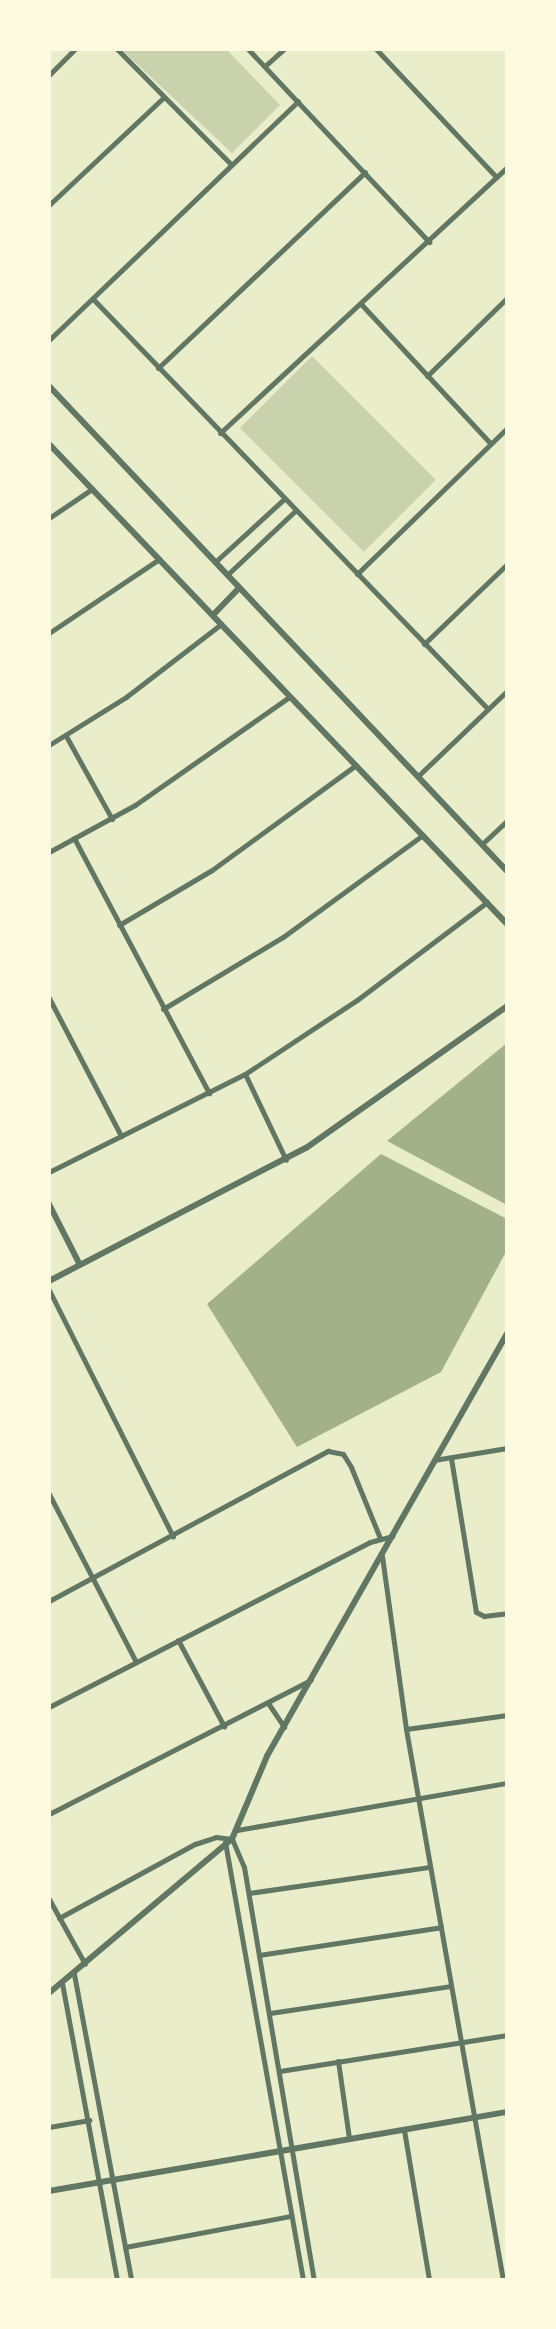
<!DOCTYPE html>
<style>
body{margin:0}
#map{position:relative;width:556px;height:2329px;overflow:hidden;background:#e9edc9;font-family:"Nunito Sans",sans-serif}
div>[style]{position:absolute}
.green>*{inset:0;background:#cad2ad;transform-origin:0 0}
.water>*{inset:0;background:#a3b18a}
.minor>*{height:5px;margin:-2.5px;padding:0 2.5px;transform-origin:2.5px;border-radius:2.5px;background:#617663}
.tertiary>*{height:6px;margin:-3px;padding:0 3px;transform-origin:3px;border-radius:3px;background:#617663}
span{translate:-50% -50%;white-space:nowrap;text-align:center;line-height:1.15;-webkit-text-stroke:5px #fefae0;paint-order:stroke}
.frame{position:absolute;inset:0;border:51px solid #fefae0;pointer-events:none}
</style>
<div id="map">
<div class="green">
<div style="clip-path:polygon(121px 49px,226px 49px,280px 105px,232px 153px)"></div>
<div style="left:312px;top:356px;width:175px;height:102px;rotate:45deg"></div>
</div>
<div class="water">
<div style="clip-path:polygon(507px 1043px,507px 1205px,387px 1141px)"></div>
<div style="clip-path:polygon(381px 1154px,507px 1219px,507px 1250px,441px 1372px,297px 1447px,207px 1304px)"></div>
</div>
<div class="minor">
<div style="left:117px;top:49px;width:162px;rotate:45.3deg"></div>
<div style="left:248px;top:49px;width:265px;rotate:46.8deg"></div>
<div style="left:376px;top:49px;width:175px;rotate:46.8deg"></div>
<div style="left:265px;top:66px;width:25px;rotate:-42deg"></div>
<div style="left:49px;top:75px;width:37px;rotate:-45deg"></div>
<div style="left:49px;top:205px;width:156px;rotate:-43.2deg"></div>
<div style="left:93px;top:299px;width:569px;rotate:46.07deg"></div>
<div style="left:361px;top:304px;width:190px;rotate:47.1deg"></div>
<div style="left:49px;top:340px;width:345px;rotate:-43.8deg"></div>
<div style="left:158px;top:368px;width:285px;rotate:-43.4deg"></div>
<div style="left:427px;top:376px;width:112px;rotate:-44.3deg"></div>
<div style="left:220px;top:433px;width:391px;rotate:-42.8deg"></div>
<div style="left:49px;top:518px;width:52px;rotate:-34deg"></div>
<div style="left:215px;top:562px;width:93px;rotate:-42.4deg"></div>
<div style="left:357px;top:574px;width:209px;rotate:-44.2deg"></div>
<div style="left:227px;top:575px;width:93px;rotate:-43.3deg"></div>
<div style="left:49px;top:633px;width:133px;rotate:-33.9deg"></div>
<div style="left:424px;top:644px;width:115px;rotate:-43.9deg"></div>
<div style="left:66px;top:736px;width:95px;rotate:61deg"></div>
<div style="left:49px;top:745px;width:91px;rotate:-31.9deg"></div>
<div style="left:126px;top:697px;width:120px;rotate:-37.5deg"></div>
<div style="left:418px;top:776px;width:123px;rotate:-43.7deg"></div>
<div style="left:74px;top:838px;width:289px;rotate:62.1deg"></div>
<div style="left:482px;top:844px;width:34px;rotate:-43deg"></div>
<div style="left:49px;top:852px;width:98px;rotate:-28.7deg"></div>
<div style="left:135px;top:805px;width:188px;rotate:-35deg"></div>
<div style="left:119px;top:925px;width:108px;rotate:-30.6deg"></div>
<div style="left:212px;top:870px;width:178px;rotate:-36.1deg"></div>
<div style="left:49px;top:998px;width:156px;rotate:62.4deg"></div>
<div style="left:163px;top:1009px;width:140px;rotate:-31deg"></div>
<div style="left:283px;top:937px;width:173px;rotate:-36.1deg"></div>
<div style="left:245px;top:1074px;width:95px;rotate:64.5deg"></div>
<div style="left:49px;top:1172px;width:219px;rotate:-26.6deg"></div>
<div style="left:245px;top:1074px;width:134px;rotate:-33.5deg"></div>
<div style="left:357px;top:1000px;width:163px;rotate:-37deg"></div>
<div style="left:49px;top:1290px;width:276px;rotate:63.3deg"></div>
<div style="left:451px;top:1458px;width:156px;rotate:80.8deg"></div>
<div style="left:476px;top:1612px;width:9px;rotate:27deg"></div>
<div style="left:484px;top:1616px;width:23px;rotate:-7deg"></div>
<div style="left:434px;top:1460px;width:74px;rotate:-9.3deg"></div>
<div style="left:49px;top:1494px;width:189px;rotate:62.6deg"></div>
<div style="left:382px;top:1556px;width:175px;rotate:82.1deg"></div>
<div style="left:406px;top:1729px;width:559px;rotate:80.02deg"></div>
<div style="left:49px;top:1601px;width:317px;rotate:-28.3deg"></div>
<div style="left:328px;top:1451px;width:15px;rotate:11deg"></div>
<div style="left:343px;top:1454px;width:15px;rotate:58deg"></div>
<div style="left:351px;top:1467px;width:77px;rotate:67.8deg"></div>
<div style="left:178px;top:1640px;width:98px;rotate:61.9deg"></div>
<div style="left:268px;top:1703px;width:29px;rotate:56deg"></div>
<div style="left:49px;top:1707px;width:361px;rotate:-27.2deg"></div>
<div style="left:370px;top:1542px;width:23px;rotate:-15deg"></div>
<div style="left:406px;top:1729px;width:102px;rotate:-7.9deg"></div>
<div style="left:49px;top:1814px;width:294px;rotate:-27.1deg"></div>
<div style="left:237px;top:1830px;width:274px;rotate:-9.9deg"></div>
<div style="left:225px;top:1842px;width:445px;rotate:79.9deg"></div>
<div style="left:249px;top:1893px;width:183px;rotate:-8.2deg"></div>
<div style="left:49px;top:1899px;width:74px;rotate:61deg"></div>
<div style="left:59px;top:1918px;width:155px;rotate:-28.6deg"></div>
<div style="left:195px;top:1844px;width:22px;rotate:-18deg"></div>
<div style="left:216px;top:1837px;width:16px;rotate:7deg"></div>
<div style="left:232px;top:1839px;width:30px;rotate:67deg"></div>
<div style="left:244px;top:1867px;width:419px;rotate:80.4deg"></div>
<div style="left:259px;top:1955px;width:184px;rotate:-8.7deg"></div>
<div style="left:74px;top:1974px;width:311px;rotate:79.4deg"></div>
<div style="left:62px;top:1983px;width:302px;rotate:79.5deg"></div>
<div style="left:270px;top:2013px;width:182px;rotate:-8.5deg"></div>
<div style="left:338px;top:2061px;width:78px;rotate:81.9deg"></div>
<div style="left:280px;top:2071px;width:230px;rotate:-9deg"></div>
<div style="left:49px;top:2127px;width:41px;rotate:-9.9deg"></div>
<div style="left:404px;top:2130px;width:152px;rotate:80.5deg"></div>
<div style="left:125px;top:2247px;width:169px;rotate:-10.6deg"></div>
</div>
<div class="tertiary">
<div style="left:49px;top:386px;width:667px;rotate:46.64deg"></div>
<div style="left:49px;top:444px;width:663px;rotate:46.34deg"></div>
<div style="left:213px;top:615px;width:37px;rotate:-46deg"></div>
<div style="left:49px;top:1204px;width:68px;rotate:63.1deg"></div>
<div style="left:49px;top:1281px;width:289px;rotate:-27.4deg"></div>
<div style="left:306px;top:1148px;width:246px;rotate:-35.2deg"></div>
<div style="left:49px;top:1993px;width:239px;rotate:-40.1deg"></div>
<div style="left:232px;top:1839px;width:90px;rotate:-67.1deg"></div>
<div style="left:267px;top:1756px;width:486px;rotate:-60.4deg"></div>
<div style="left:49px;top:2191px;width:465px;rotate:-9.8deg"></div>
</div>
<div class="frame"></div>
</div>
